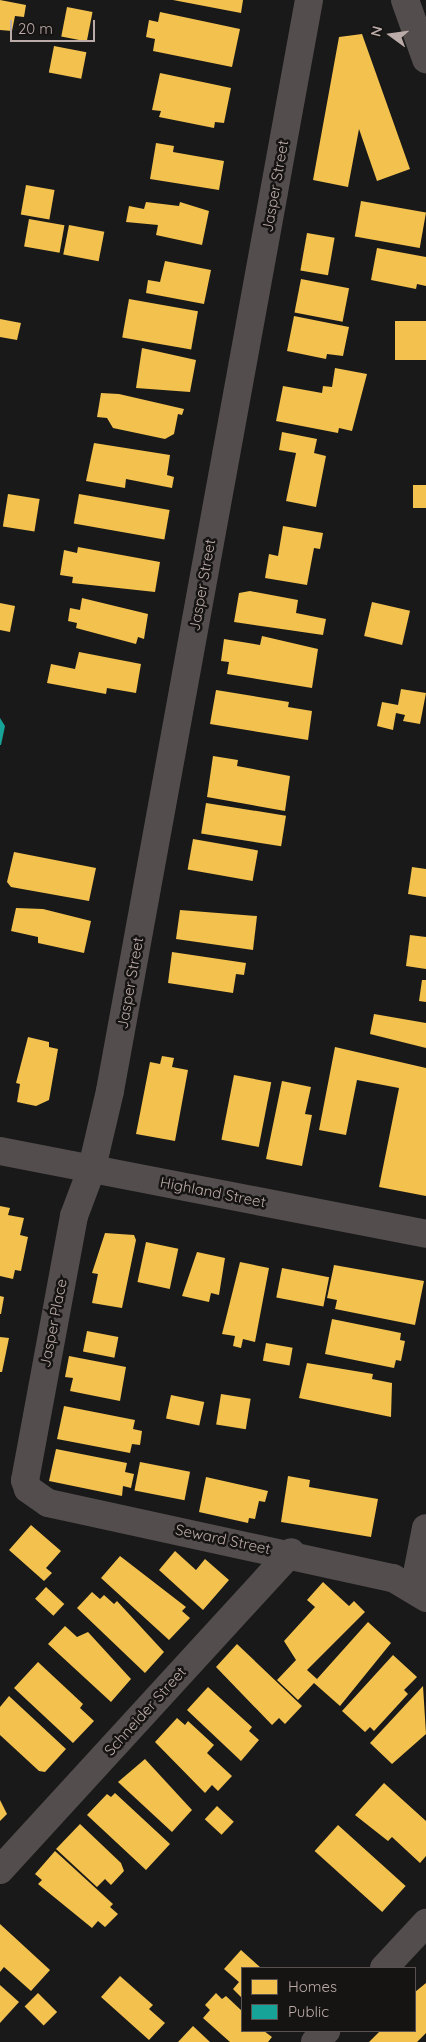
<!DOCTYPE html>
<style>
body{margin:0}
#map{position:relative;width:426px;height:2042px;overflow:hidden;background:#1a1919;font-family:Quicksand,sans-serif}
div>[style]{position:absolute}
.homes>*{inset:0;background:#f2c14e;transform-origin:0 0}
.public>*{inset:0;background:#17a398}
.street>*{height:28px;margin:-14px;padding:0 14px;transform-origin:14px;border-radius:14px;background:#534e4d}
span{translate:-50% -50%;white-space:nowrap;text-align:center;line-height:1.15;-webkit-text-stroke:5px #161413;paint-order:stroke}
.street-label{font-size:15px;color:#bcaca9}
.legend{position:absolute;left:241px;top:1967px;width:175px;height:65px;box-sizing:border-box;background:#161413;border:1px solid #58514f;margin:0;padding:6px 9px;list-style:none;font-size:15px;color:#bcaca9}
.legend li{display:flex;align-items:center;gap:10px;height:25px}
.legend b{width:25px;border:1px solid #58514f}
.north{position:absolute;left:366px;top:10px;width:50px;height:50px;-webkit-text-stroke:4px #161413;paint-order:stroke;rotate:284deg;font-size:14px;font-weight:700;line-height:20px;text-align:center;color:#bcaca9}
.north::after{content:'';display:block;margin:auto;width:18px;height:22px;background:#bcaca9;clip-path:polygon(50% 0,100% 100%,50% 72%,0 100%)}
.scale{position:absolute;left:10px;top:20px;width:85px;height:22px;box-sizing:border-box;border:2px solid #bcaca9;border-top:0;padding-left:6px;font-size:15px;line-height:18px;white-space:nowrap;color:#bcaca9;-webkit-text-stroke:4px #161413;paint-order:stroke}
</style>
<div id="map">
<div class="homes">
<div style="clip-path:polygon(0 0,26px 5px,24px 17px,15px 16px,12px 31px,0 30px)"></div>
<div style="clip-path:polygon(173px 0,243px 0,241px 13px)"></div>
<div style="left:67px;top:7px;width:26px;height:30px;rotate:11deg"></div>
<div style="clip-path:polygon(160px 12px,240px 29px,232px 67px,153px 51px,155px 39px,146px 37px,149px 20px,158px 22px)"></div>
<div style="clip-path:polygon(362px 34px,410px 169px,377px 181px,359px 129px,348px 187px,313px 180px,339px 37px)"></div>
<div style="left:54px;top:46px;width:33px;height:27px;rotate:11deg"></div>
<div style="clip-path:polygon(160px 73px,231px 88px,224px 123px,215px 122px,214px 128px,159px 117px,161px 111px,152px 110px)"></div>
<div style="clip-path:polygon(156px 143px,174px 146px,173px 152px,224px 161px,219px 190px,150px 179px)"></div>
<div style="left:26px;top:185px;width:29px;height:30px;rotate:10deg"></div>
<div style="left:361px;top:201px;width:66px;height:36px;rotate:10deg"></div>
<div style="clip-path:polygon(146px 202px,179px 206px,180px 202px,209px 211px,202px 245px,156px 235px,158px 225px,126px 222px,129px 206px,144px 209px)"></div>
<div style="left:29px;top:219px;width:36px;height:28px;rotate:10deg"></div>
<div style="left:69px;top:225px;width:36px;height:30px;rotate:11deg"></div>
<div style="left:307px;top:233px;width:28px;height:38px;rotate:10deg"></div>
<div style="clip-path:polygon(377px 248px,426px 257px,426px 286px,417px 284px,416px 289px,371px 280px)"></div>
<div style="clip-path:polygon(165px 261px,211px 270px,204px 304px,146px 293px,148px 280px,160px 282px)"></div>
<div style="left:301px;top:279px;width:49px;height:34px;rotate:11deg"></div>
<div style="left:129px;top:299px;width:70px;height:39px;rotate:10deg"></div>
<div style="clip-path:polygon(294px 316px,349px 327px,343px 356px,327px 354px,326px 359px,287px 351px)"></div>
<div style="clip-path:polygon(0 319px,21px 323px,17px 340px,0 337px)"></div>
<div style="left:426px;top:321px;width:39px;height:31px;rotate:90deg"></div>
<div style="clip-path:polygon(142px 348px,196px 360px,190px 392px,136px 388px)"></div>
<div style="clip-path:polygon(335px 368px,367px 374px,352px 431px,339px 428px,338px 433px,276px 421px,283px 386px,322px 393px,323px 386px,332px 387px)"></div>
<div style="clip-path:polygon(101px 393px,119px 394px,184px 409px,182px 415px,178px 414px,174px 434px,165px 439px,113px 428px,107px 418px,97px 417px)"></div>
<div style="clip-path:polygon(282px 432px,317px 439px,314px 453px,326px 456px,316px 507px,286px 501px,296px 453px,279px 450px)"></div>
<div style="clip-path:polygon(94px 443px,170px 455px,167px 475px,174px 477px,172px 488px,126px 479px,125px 488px,86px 481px)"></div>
<div style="left:413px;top:485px;width:13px;height:23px"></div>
<div style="left:8px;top:494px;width:32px;height:33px;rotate:9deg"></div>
<div style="left:79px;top:494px;width:92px;height:30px;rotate:10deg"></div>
<div style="clip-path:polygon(283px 526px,323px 533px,320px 549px,314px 548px,307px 585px,265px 578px,269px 554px,278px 556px)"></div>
<div style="clip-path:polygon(78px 547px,160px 562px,155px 592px,72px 583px,73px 577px,60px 575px,64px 550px,77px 553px)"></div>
<div style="clip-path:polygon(250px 591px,298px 600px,296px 613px,326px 619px,323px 635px,234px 622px,239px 593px)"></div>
<div style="clip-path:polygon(82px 598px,148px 614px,144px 639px,138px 637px,136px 644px,76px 628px,77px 623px,68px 621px,70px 608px,80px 610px)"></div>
<div style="left:372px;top:602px;width:39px;height:35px;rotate:13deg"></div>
<div style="clip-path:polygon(0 603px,15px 606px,10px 632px,0 630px)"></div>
<div style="clip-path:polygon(262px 636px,318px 649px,312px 688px,227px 674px,229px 662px,221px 661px,224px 639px,260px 645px)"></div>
<div style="clip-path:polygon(79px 652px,141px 664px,136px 693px,107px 688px,106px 694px,47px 683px,51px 664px,75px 669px)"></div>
<div style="clip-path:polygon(401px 689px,426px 693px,420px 724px,403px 721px,405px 715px,396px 713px,393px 730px,377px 726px,382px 702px,398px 705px)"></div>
<div style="clip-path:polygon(216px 690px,289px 702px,288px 707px,312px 711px,308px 740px,210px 724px)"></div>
<div style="clip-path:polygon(213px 756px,238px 760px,237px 766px,290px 776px,285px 811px,207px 797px)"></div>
<div style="left:206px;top:803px;width:81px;height:31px;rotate:9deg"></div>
<div style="left:193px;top:839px;width:66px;height:31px;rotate:10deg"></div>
<div style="clip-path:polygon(14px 852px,96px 868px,89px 901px,11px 887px,7px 882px)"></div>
<div style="clip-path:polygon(412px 867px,426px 869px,426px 897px,408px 894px)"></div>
<div style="clip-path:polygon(16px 908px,43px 909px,91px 921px,84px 953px,38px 943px,38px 937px,11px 931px)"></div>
<div style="clip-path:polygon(180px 910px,257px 916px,253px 950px,176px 939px)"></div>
<div style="clip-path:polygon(410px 935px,426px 937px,426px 969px,406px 966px)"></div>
<div style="clip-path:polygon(172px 952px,246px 963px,244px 975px,236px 974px,233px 993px,168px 983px)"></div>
<div style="clip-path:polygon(422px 980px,426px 980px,426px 1002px,419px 1001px)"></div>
<div style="clip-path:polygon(374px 1014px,426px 1023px,426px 1048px,370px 1034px)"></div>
<div style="clip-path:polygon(28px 1037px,49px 1042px,49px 1047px,58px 1049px,49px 1100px,36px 1106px,17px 1102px,20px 1084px,16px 1083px)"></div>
<div style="clip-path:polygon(335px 1047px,426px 1068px,426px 1196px,379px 1187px,399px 1088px,357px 1080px,346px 1135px,319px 1130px)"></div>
<div style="clip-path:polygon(162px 1056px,174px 1058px,172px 1067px,188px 1070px,175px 1141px,136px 1134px,150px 1062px,160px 1064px)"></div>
<div style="left:234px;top:1075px;width:38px;height:66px;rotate:11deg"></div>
<div style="clip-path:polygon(282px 1081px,311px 1087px,305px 1114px,312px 1115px,302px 1166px,266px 1159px)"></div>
<div style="clip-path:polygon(0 1206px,10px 1208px,8px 1215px,24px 1218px,20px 1235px,28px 1237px,21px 1271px,15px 1270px,13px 1279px,0 1276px)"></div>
<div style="clip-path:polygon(105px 1233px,134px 1235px,136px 1240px,122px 1308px,92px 1303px,98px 1274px,92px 1273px)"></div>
<div style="left:146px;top:1242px;width:33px;height:41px;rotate:12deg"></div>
<div style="clip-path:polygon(197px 1252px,225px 1258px,219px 1295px,211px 1293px,209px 1302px,182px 1296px)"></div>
<div style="clip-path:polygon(240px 1262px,269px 1268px,255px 1342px,243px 1339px,241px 1348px,233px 1346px,235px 1336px,222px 1334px)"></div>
<div style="clip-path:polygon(334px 1265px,424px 1281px,415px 1325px,335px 1309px,337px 1300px,327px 1298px)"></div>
<div style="left:282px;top:1268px;width:48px;height:30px;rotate:11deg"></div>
<div style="clip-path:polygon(0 1296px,4px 1297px,1px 1314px,0 1314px)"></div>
<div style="clip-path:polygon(332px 1319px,401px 1333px,400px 1340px,405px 1341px,401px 1361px,396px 1360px,394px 1368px,325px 1354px)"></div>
<div style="left:87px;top:1331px;width:32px;height:21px;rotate:11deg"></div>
<div style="clip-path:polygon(0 1337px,9px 1338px,2px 1372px,0 1372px)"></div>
<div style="left:266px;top:1343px;width:27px;height:18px;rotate:10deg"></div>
<div style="clip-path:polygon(69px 1356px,126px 1367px,120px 1401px,70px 1391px,73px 1378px,65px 1377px)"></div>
<div style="clip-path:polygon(307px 1363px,373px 1374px,372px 1379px,392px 1383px,391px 1417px,299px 1398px)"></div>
<div style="left:221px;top:1394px;width:30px;height:31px;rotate:9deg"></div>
<div style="left:171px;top:1395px;width:34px;height:24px;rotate:12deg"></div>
<div style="clip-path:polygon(64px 1406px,135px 1420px,133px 1429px,142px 1431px,140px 1445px,132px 1444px,130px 1453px,57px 1439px)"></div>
<div style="clip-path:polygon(56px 1449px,127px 1463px,125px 1472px,134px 1474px,131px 1488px,123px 1486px,122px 1496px,49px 1481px)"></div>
<div style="left:140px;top:1462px;width:51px;height:29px;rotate:11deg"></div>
<div style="clip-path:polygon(288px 1476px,310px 1480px,309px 1487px,378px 1499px,371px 1537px,281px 1522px)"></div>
<div style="clip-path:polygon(206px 1477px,268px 1491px,265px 1502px,259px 1501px,255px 1519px,249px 1518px,248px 1523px,199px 1512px)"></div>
<div style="clip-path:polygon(31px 1525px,61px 1551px,46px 1568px,52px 1573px,44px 1581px,9px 1550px)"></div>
<div style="clip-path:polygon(175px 1551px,196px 1570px,205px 1559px,229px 1580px,203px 1610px,159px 1570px)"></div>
<div style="clip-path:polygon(120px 1556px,186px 1607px,182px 1611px,190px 1618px,169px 1640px,101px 1578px)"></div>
<div style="clip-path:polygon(323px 1582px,349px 1606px,354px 1601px,365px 1612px,307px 1670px,317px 1679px,368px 1622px,391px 1643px,340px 1706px,314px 1683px,298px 1700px,277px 1680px,296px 1660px,284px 1641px,315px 1607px,307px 1600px)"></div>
<div style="left:46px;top:1587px;width:25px;height:16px;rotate:43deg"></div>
<div style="clip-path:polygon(92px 1592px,100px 1599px,104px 1595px,114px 1604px,117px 1601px,164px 1652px,145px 1673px,77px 1608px)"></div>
<div style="clip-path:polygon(65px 1626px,77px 1637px,88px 1632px,131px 1679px,111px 1702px,48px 1644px)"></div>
<div style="clip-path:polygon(237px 1644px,302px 1706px,285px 1724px,279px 1718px,272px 1725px,216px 1667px)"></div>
<div style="clip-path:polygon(393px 1655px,417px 1677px,404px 1690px,408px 1694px,374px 1731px,370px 1727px,365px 1732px,342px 1711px)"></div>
<div style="clip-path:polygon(38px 1662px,83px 1704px,80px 1708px,94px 1721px,73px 1743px,14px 1688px)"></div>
<div style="clip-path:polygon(423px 1686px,426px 1734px,392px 1764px,370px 1743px)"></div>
<div style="clip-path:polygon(208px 1687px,252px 1727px,249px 1731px,259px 1740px,241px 1761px,187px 1710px)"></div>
<div style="clip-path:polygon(9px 1696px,66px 1749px,45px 1772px,39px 1771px,0 1735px,0 1707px)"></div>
<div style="clip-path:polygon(177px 1718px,185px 1725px,188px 1721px,214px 1745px,207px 1753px,232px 1776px,218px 1791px,212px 1785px,205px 1793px,155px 1742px)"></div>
<div style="clip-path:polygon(145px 1759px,192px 1810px,172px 1832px,118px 1782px)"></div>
<div style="clip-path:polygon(384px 1783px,426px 1821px,426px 1856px,420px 1863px,392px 1837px,388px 1841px,355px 1815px)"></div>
<div style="clip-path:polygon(115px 1793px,170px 1844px,146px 1870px,87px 1815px,107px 1794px,111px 1797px)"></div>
<div style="clip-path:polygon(0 1800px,7px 1814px,0 1821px)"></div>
<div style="left:217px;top:1806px;width:23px;height:18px;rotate:43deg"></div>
<div style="clip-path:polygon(80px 1824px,121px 1863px,124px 1871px,111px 1885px,105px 1879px,97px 1887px,56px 1849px)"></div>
<div style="left:338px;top:1825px;width:91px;height:35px;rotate:42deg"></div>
<div style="clip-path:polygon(55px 1851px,113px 1904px,110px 1907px,118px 1914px,105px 1927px,98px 1921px,92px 1928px,38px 1884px,42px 1880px,35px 1874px)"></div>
<div style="clip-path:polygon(0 1924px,50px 1970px,31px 1991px,4px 1967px,0 1972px)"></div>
<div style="clip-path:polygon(241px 1950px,261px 1968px,242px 1968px,242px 1998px,233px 1989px,239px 1982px,224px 1969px)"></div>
<div style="clip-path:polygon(120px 1976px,153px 2005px,149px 2009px,165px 2023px,149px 2040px,101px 1997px)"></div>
<div style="clip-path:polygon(426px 1983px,426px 2033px,417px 2042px,369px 2042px,380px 2031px,415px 2031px,415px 1992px)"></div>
<div style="clip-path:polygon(0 1985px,19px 2002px,0 2023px)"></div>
<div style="left:38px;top:1993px;width:27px;height:19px;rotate:45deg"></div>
<div style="clip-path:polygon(216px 1993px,222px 1999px,226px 1996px,242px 2011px,242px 2031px,264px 2031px,272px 2037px,268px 2042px,230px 2042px,203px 2018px,210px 2010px,205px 2005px)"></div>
<div style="clip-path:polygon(193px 2026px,210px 2042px,178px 2042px)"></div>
</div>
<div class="public">
<div style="clip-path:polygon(0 718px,5px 726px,1px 745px,0 745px)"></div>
</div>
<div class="street">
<div style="left:309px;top:0;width:1109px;rotate:100.34deg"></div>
<div style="left:110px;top:1091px;width:79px;rotate:103.2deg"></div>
<div style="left:92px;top:1168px;width:51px;rotate:110.6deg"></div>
<div style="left:74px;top:1216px;width:269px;rotate:100.5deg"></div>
<div style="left:25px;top:1480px;width:9px;rotate:72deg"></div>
<div style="left:28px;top:1489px;width:24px;rotate:35deg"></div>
<div style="left:48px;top:1503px;width:353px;rotate:12.3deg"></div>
<div style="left:393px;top:1578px;width:39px;rotate:31deg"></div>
<div style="left:405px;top:0;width:63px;rotate:70.4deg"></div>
<div style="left:0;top:1151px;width:434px;rotate:11deg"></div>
<div style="left:414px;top:1589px;width:62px;rotate:-78.9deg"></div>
<div style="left:0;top:1870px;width:431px;rotate:-47.5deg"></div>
<div style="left:384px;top:1968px;width:62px;rotate:-47deg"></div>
<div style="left:315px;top:2042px;width:16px;rotate:-45deg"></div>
</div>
<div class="street-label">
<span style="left:275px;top:186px;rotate:-80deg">Jasper Street</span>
<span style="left:202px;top:585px;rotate:-80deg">Jasper Street</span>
<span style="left:130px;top:983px;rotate:-80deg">Jasper Street</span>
<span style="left:213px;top:1192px;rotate:11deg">Highland Street</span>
<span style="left:53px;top:1323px;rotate:-79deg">Jasper Place</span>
<span style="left:223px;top:1539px;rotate:12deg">Seward Street</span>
<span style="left:145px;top:1711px;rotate:-48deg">Schneider Street</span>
</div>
<ul class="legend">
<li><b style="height:14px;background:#f2c14e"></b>Homes</li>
<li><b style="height:14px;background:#17a398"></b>Public</li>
</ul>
<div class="north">N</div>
<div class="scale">20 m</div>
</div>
